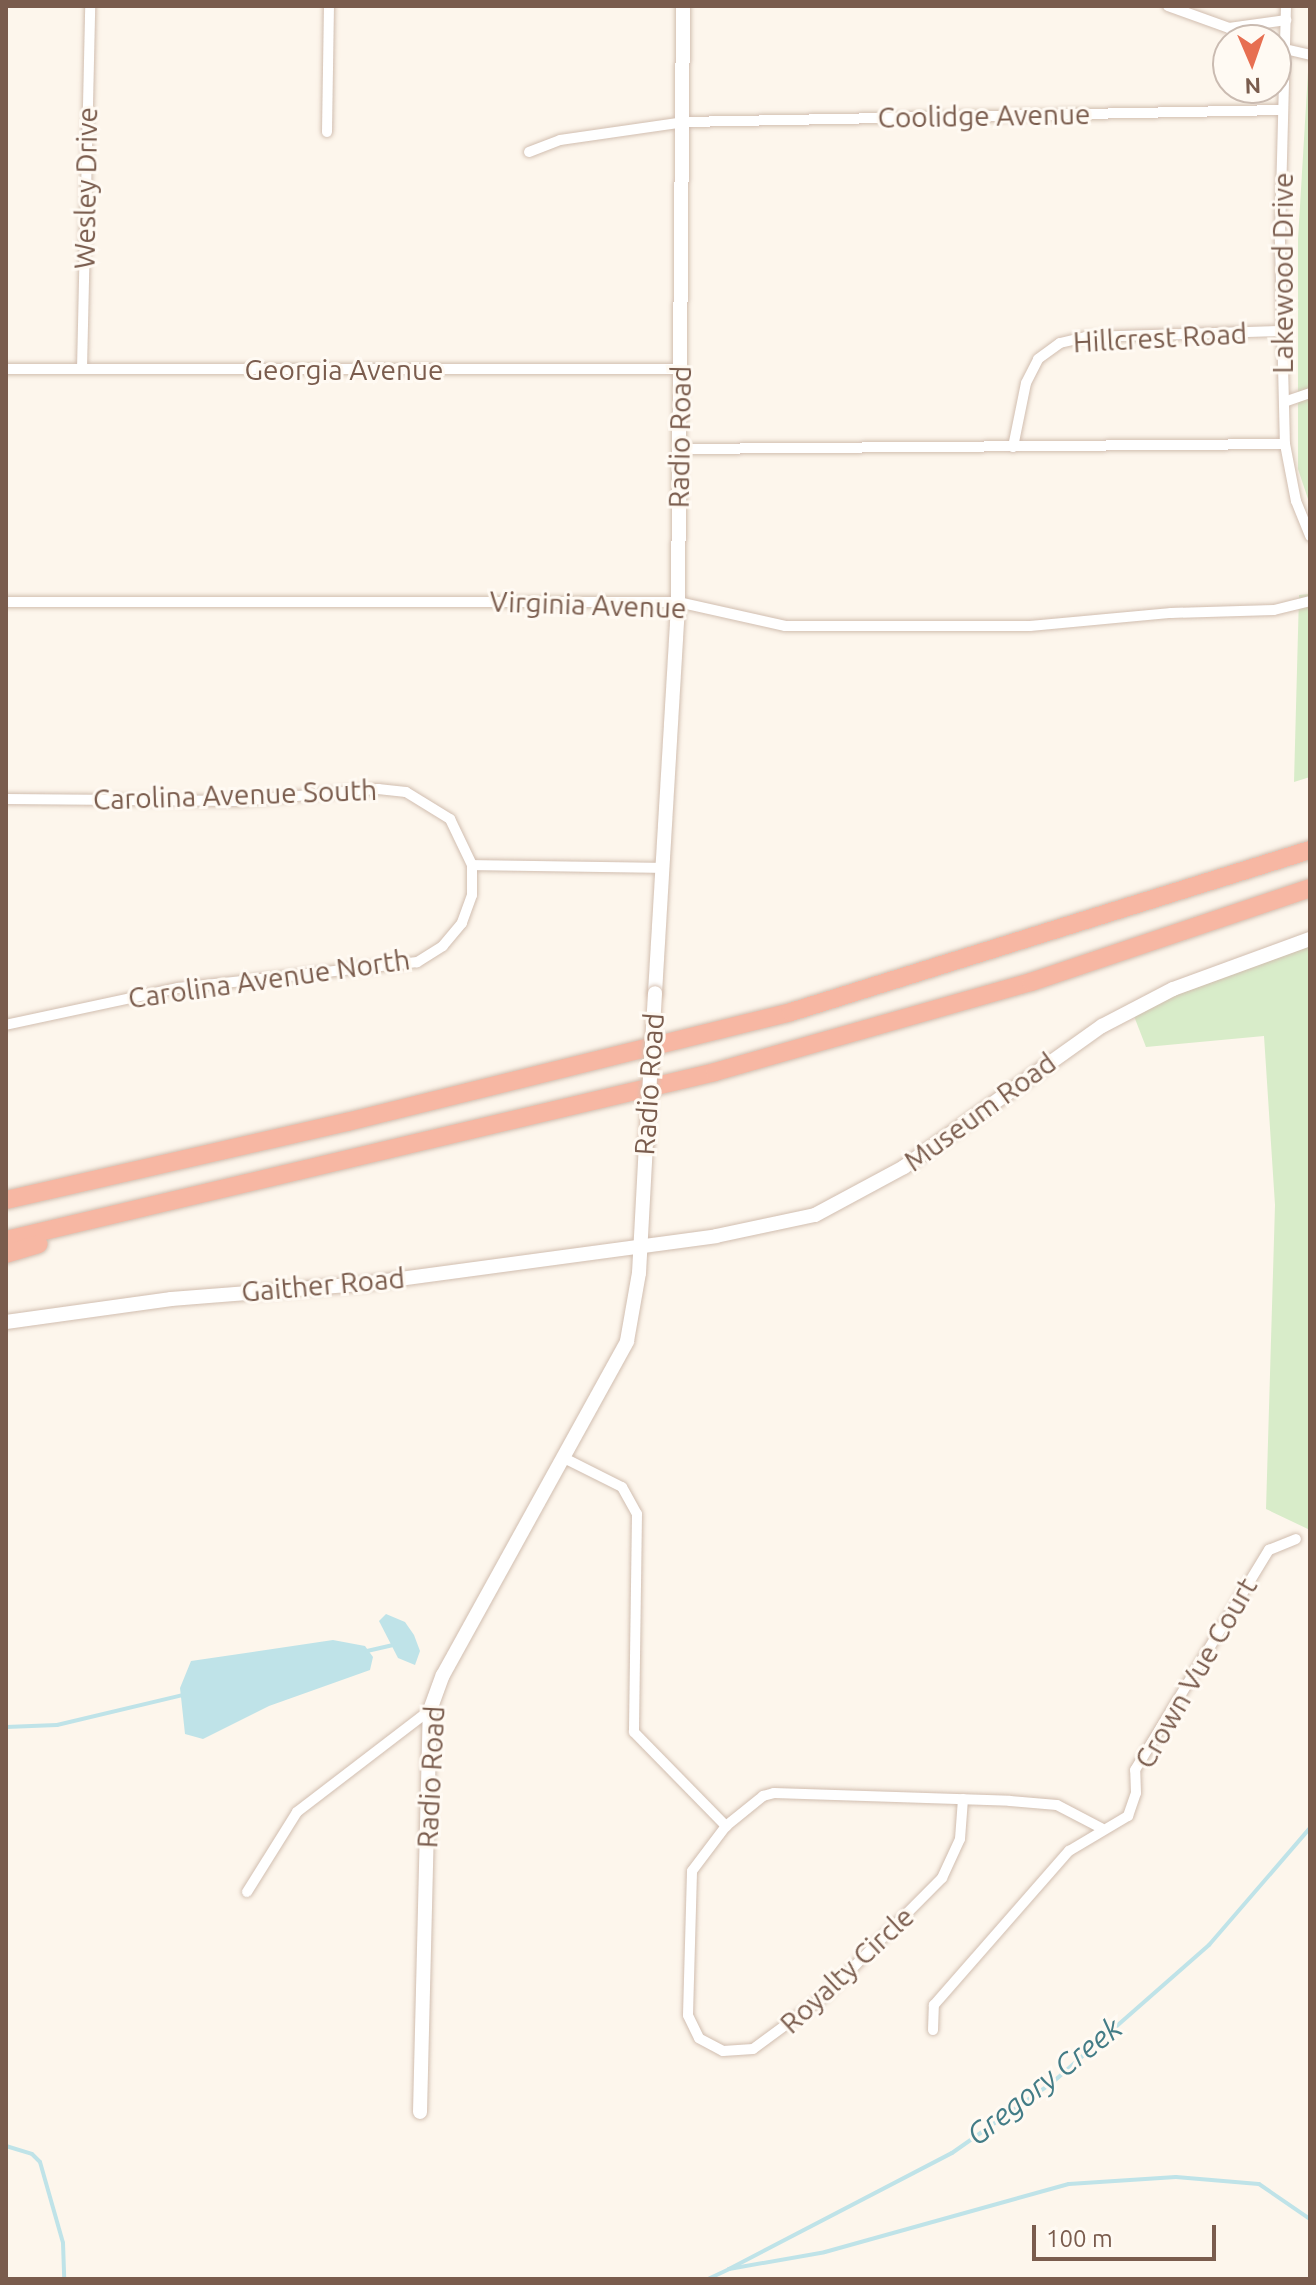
<!DOCTYPE html>
<style>
body{margin:0}
#map{position:relative;width:1316px;height:2285px;overflow:hidden;background:#fdf6ec;font-family:Ubuntu,sans-serif}
div>[style]{position:absolute}
.green>*{inset:0;background:#d8ecc9}
.water>*{inset:0;background:#bfe3e8}
.stream>*{height:4px;margin:-2px;padding:0 2px;transform-origin:2px;border-radius:2px;background:#bfe3e8}
.roads{filter:drop-shadow(0 0 2px #d1beb0) drop-shadow(0 0 2px #d1beb0)}
.street>*{height:10px;margin:-5px;padding:0 5px;transform-origin:5px;border-radius:5px;background:#fff}
.secondary>*{height:14px;margin:-7px;padding:0 7px;transform-origin:7px;border-radius:7px;background:#fff}
.highway>*{height:18px;margin:-9px;padding:0 9px;transform-origin:9px;border-radius:9px;background:#f7b7a3}
.bridges{filter:drop-shadow(0 0 2px #d6c0b0) drop-shadow(0 0 2px #d6c0b0)}
.secondary-bridge>*{height:14px;margin:-7px;padding:0 7px;transform-origin:7px;border-radius:7px;background:#fff}
span{translate:-50% -50%;white-space:nowrap;text-align:center;line-height:1.15;-webkit-text-stroke:6px #fffaf3;paint-order:stroke}
.street-label{font-size:28px;color:#7a5c4d}
.water-label{font-size:30px;color:#437c86;font-style:italic}
.frame{position:absolute;inset:0;border:8px solid #7a5c4d;pointer-events:none}
.north{position:absolute;left:1212px;top:24px;width:80px;height:80px;box-sizing:border-box;background:#fffaf3;border:2px solid #cabbb1;border-radius:50%;rotate:178deg;font-size:22px;font-weight:700;line-height:32px;text-align:center;color:#7a5c4d}
.north::after{content:'';display:block;margin:auto;width:28px;height:36px;background:#e76f51;clip-path:polygon(50% 0,100% 100%,50% 72%,0 100%)}
.scale{position:absolute;left:1032px;top:2225px;width:184px;height:36px;box-sizing:border-box;border:4px solid #7a5c4d;border-top:0;padding-left:10px;font-size:24px;line-height:28px;white-space:nowrap;color:#7a5c4d;-webkit-text-stroke:6px #fffaf3;paint-order:stroke}
</style>
<div id="map">
<div class="green">
<div style="clip-path:polygon(1310px 39px,1310px 505px,1298px 469px,1298px 239px)"></div>
<div style="clip-path:polygon(1310px 594px,1310px 777px,1294px 782px,1299px 595px)"></div>
<div style="clip-path:polygon(1310px 946px,1310px 1530px,1266px 1509px,1275px 1205px,1264px 1036px,1146px 1047px,1132px 1011px)"></div>
</div>
<div class="water">
<div style="clip-path:polygon(386px 1614px,405px 1622px,414px 1635px,420px 1651px,415px 1665px,398px 1658px,379px 1621px)"></div>
<div style="clip-path:polygon(333px 1640px,365px 1646px,373px 1657px,370px 1670px,269px 1706px,203px 1739px,185px 1734px,180px 1688px,191px 1661px)"></div>
</div>
<div class="stream">
<div style="left:367px;top:1651px;width:28px;rotate:-13deg"></div>
<div style="left:6px;top:1727px;width:51px;rotate:-2.2deg"></div>
<div style="left:57px;top:1725px;width:130px;rotate:-13.4deg"></div>
<div style="left:6px;top:2146px;width:27px;rotate:17deg"></div>
<div style="left:32px;top:2154px;width:11px;rotate:45deg"></div>
<div style="left:40px;top:2162px;width:84px;rotate:74.1deg"></div>
<div style="left:63px;top:2243px;width:36px;rotate:88deg"></div>
<div style="left:729px;top:2269px;width:251px;rotate:-27.5deg"></div>
<div style="left:952px;top:2153px;width:123px;rotate:-35.1deg"></div>
<div style="left:1053px;top:2082px;width:208px;rotate:-41.3deg"></div>
<div style="left:1209px;top:1945px;width:155px;rotate:-49.2deg"></div>
<div style="left:708px;top:2279px;width:23px;rotate:-25deg"></div>
<div style="left:729px;top:2269px;width:97px;rotate:-10deg"></div>
<div style="left:825px;top:2252px;width:253px;rotate:-15.6deg"></div>
<div style="left:1069px;top:2184px;width:107px;rotate:-3.7deg"></div>
<div style="left:1176px;top:2177px;width:83px;rotate:4.8deg"></div>
<div style="left:1259px;top:2184px;width:62px;rotate:34.5deg"></div>
</div>
<div class="roads">
<div class="street">
<div style="left:1168px;top:6px;width:65px;rotate:19.8deg"></div>
<div style="left:1229px;top:28px;width:58px;rotate:-8deg"></div>
<div style="left:1286px;top:6px;width:236px;rotate:91.5deg"></div>
<div style="left:1280px;top:242px;width:202px;rotate:88.6deg"></div>
<div style="left:1285px;top:444px;width:58px;rotate:79.1deg"></div>
<div style="left:1296px;top:501px;width:38px;rotate:68deg"></div>
<div style="left:1285px;top:49px;width:26px;rotate:13deg"></div>
<div style="left:327px;top:132px;width:126px;rotate:-89.1deg"></div>
<div style="left:529px;top:152px;width:33px;rotate:-21deg"></div>
<div style="left:560px;top:140px;width:126px;rotate:-8.2deg"></div>
<div style="left:685px;top:122px;width:597px;rotate:-1.15deg"></div>
<div style="left:6px;top:369px;width:675px"></div>
<div style="left:82px;top:369px;width:363px;rotate:-88.7deg"></div>
<div style="left:1284px;top:402px;width:28px;rotate:-19deg"></div>
<div style="left:1013px;top:447px;width:65px;rotate:-78.5deg"></div>
<div style="left:1026px;top:383px;width:27px;rotate:-63deg"></div>
<div style="left:1038px;top:359px;width:27px;rotate:-36deg"></div>
<div style="left:1060px;top:343px;width:27px;rotate:-13deg"></div>
<div style="left:1086px;top:337px;width:196px;rotate:-1.8deg"></div>
<div style="left:680px;top:449px;width:605px;rotate:-0.47deg"></div>
<div style="left:6px;top:602px;width:672px"></div>
<div style="left:678px;top:602px;width:110px;rotate:12.6deg"></div>
<div style="left:785px;top:626px;width:245px"></div>
<div style="left:1030px;top:626px;width:142px;rotate:-5.3deg"></div>
<div style="left:1171px;top:613px;width:103px;rotate:-1.7deg"></div>
<div style="left:1274px;top:610px;width:37px;rotate:-14deg"></div>
<div style="left:6px;top:799px;width:234px;rotate:0.5deg"></div>
<div style="left:240px;top:801px;width:139px;rotate:-5deg"></div>
<div style="left:378px;top:789px;width:28px;rotate:6deg"></div>
<div style="left:406px;top:792px;width:52px;rotate:31.5deg"></div>
<div style="left:450px;top:819px;width:51px;rotate:64.4deg"></div>
<div style="left:472px;top:865px;width:30px;rotate:90deg"></div>
<div style="left:472px;top:895px;width:30px;rotate:110deg"></div>
<div style="left:462px;top:923px;width:30px;rotate:130deg"></div>
<div style="left:443px;top:946px;width:31px;rotate:148deg"></div>
<div style="left:417px;top:962px;width:240px;rotate:173.8deg"></div>
<div style="left:178px;top:988px;width:176px;rotate:167.9deg"></div>
<div style="left:472px;top:865px;width:192px;rotate:0.9deg"></div>
<div style="left:564px;top:1458px;width:65px;rotate:26.6deg"></div>
<div style="left:622px;top:1487px;width:31px;rotate:61deg"></div>
<div style="left:637px;top:1514px;width:218px;rotate:90.8deg"></div>
<div style="left:634px;top:1732px;width:132px;rotate:45.6deg"></div>
<div style="left:963px;top:1799px;width:40px;rotate:94.3deg"></div>
<div style="left:960px;top:1839px;width:43px;rotate:114.8deg"></div>
<div style="left:942px;top:1878px;width:166px;rotate:134.8deg"></div>
<div style="left:825px;top:1996px;width:89px;rotate:143.6deg"></div>
<div style="left:753px;top:2049px;width:30px;rotate:176deg"></div>
<div style="left:723px;top:2051px;width:27px;rotate:-152deg"></div>
<div style="left:699px;top:2038px;width:25px;rotate:-116deg"></div>
<div style="left:688px;top:2015px;width:144px;rotate:-88.4deg"></div>
<div style="left:692px;top:1871px;width:56px;rotate:-52.9deg"></div>
<div style="left:726px;top:1826px;width:48px;rotate:-39deg"></div>
<div style="left:763px;top:1796px;width:11px;rotate:-15deg"></div>
<div style="left:774px;top:1793px;width:236px;rotate:1.9deg"></div>
<div style="left:1010px;top:1801px;width:47px;rotate:4.9deg"></div>
<div style="left:1057px;top:1805px;width:50px;rotate:27.6deg"></div>
<div style="left:247px;top:1892px;width:94px;rotate:-58deg"></div>
<div style="left:297px;top:1812px;width:168px;rotate:-37.5deg"></div>
<div style="left:933px;top:2030px;width:25px;rotate:-88deg"></div>
<div style="left:934px;top:2005px;width:205px;rotate:-48.8deg"></div>
<div style="left:1069px;top:1851px;width:69px;rotate:-30.7deg"></div>
<div style="left:1128px;top:1816px;width:24px;rotate:-71deg"></div>
<div style="left:1136px;top:1793px;width:23px;rotate:-92deg"></div>
<div style="left:1135px;top:1770px;width:258px;rotate:-58.7deg"></div>
<div style="left:1269px;top:1550px;width:29px;rotate:-22deg"></div>
</div>
<div class="secondary">
<div style="left:655px;top:993px;width:392px;rotate:-86.6deg"></div>
<div style="left:678px;top:602px;width:596px;rotate:-89.52deg"></div>
<div style="left:6px;top:1322px;width:167px;rotate:-7.9deg"></div>
<div style="left:171px;top:1299px;width:193px;rotate:-4.5deg"></div>
<div style="left:363px;top:1284px;width:356px;rotate:-7.7deg"></div>
<div style="left:716px;top:1236px;width:101px;rotate:-12deg"></div>
<div style="left:815px;top:1215px;width:101px;rotate:-28.3deg"></div>
<div style="left:904px;top:1167px;width:243px;rotate:-35.5deg"></div>
<div style="left:1102px;top:1026px;width:80px;rotate:-27.5deg"></div>
<div style="left:1173px;top:989px;width:146px;rotate:-20.1deg"></div>
<div style="left:420px;top:2112px;width:402px;rotate:-88.6deg"></div>
<div style="left:430px;top:1710px;width:37px;rotate:-70deg"></div>
<div style="left:443px;top:1675px;width:381px;rotate:-61.1deg"></div>
<div style="left:627px;top:1341px;width:69px;rotate:-80deg"></div>
<div style="left:639px;top:1273px;width:128px;rotate:-86.9deg"></div>
</div>
<div class="highway">
<div style="left:6px;top:1200px;width:350px;rotate:-12.9deg"></div>
<div style="left:347px;top:1122px;width:457px;rotate:-13.9deg"></div>
<div style="left:791px;top:1012px;width:544px;rotate:-17.34deg"></div>
<div style="left:6px;top:1240px;width:729px;rotate:-13.33deg"></div>
<div style="left:715px;top:1072px;width:329px;rotate:-15.9deg"></div>
<div style="left:1031px;top:982px;width:294px;rotate:-18.6deg"></div>
<div style="left:6px;top:1254px;width:34px;rotate:-17deg"></div>
</div>
</div>
<div class="bridges">
<div class="secondary-bridge">
<div style="left:646px;top:1145px;width:152px;rotate:-86.6deg"></div>
</div>
</div>
<div class="street-label">
<span style="left:984px;top:116px;rotate:-1deg">Coolidge Avenue</span>
<span style="left:86px;top:188px;rotate:-89deg">Wesley Drive</span>
<span style="left:1283px;top:273px;rotate:-90deg">Lakewood Drive</span>
<span style="left:1160px;top:338px;rotate:-3deg">Hillcrest Road</span>
<span style="left:344px;top:370px">Georgia Avenue</span>
<span style="left:680px;top:437px;rotate:-89deg">Radio Road</span>
<span style="left:588px;top:605px;rotate:2deg">Virginia Avenue</span>
<span style="left:235px;top:795px;rotate:-2deg">Carolina Avenue South</span>
<span style="left:269px;top:979px;rotate:-8deg">Carolina Avenue North</span>
<span style="left:649px;top:1084px;rotate:-86deg">Radio Road</span>
<span style="left:980px;top:1112px;rotate:-36deg">Museum Road</span>
<span style="left:323px;top:1285px;rotate:-5deg">Gaither Road</span>
<span style="left:1196px;top:1673px;rotate:-60deg">Crown Vue Court</span>
<span style="left:431px;top:1777px;rotate:-87deg">Radio Road</span>
<span style="left:847px;top:1970px;rotate:-43deg">Royalty Circle</span>
</div>
<div class="water-label">
<span style="left:1044px;top:2081px;rotate:-38deg">Gregory Creek</span>
</div>
<div class="frame"></div>
<div class="north">N</div>
<div class="scale">100 m</div>
</div>
